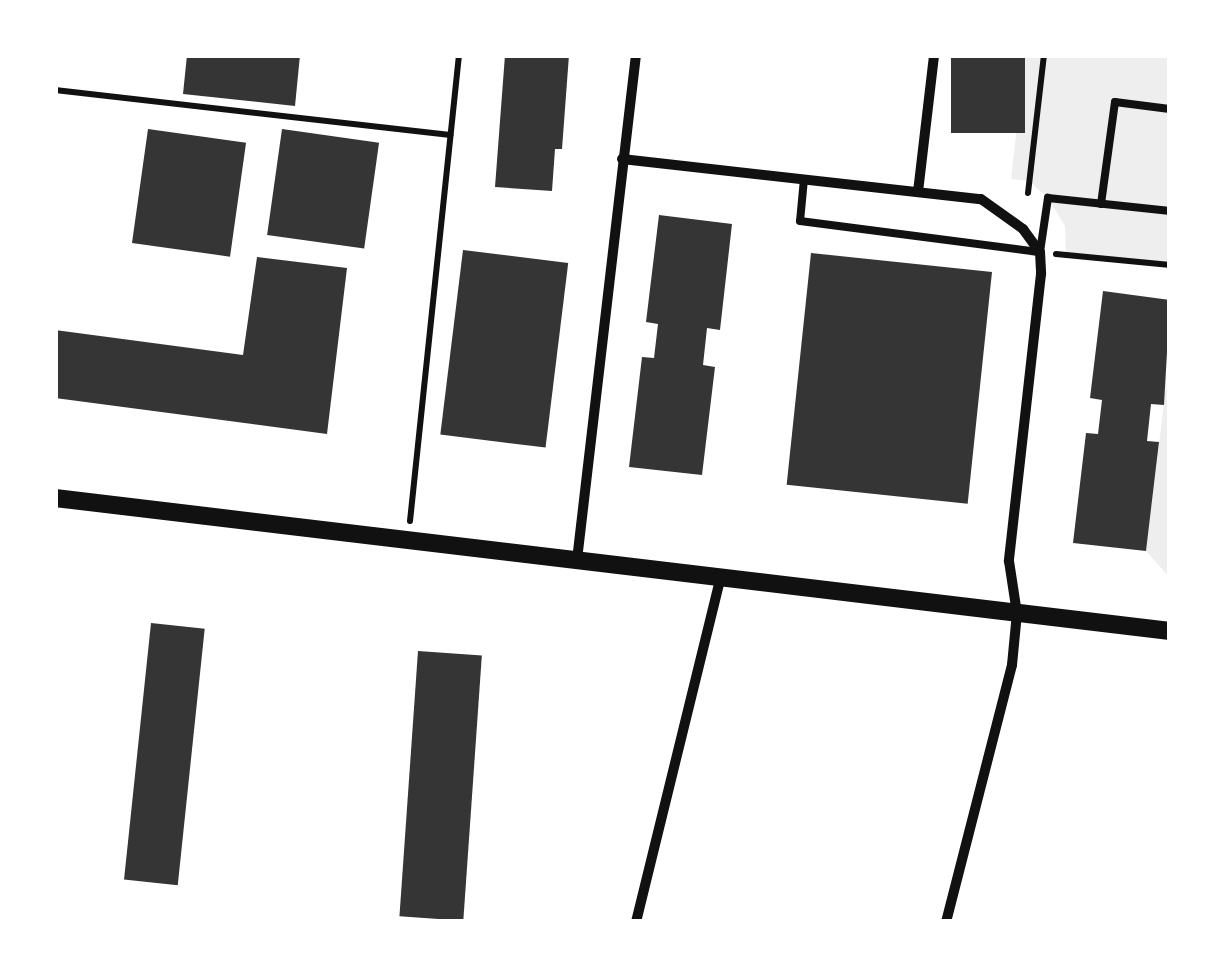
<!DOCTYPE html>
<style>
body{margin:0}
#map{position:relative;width:1225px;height:977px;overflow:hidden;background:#fff;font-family:"IBM Plex Serif",serif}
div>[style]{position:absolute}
.green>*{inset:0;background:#eee}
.building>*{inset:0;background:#353535;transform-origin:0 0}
.path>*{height:6px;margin:-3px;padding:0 3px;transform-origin:3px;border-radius:3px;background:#111}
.service>*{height:8px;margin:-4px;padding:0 4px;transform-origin:4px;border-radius:4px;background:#111}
.minor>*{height:10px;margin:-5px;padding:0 5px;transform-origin:5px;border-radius:5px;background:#111}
.tertiary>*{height:18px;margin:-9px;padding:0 9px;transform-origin:9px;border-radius:9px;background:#111}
span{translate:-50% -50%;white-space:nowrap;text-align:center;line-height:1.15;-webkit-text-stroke:10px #fff;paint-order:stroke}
.frame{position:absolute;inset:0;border:58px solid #fff;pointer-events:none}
</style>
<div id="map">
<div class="green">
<div style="clip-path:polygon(1025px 55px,1170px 55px,1170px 265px,1066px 256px,1065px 226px,1048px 198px,1029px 181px,1011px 179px)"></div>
<div style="clip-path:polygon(1170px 354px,1170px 578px,1146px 551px)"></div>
</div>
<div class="building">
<div style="clip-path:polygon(187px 55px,300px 55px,295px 106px,183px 94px)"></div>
<div style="clip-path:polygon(505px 55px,569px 55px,562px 149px,555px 149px,552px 191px,495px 187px)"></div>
<div style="left:951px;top:55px;width:74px;height:78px"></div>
<div style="left:148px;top:129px;width:99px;height:115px;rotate:8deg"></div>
<div style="left:282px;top:129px;width:98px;height:107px;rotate:8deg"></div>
<div style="clip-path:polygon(659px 215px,732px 224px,720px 330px,707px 328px,703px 365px,715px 367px,702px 475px,629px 467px,642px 357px,654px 358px,658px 324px,646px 322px)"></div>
<div style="left:463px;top:250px;width:106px;height:186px;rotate:7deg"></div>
<div style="left:811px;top:253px;width:182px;height:233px;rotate:6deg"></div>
<div style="clip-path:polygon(257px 257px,347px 268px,327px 434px,55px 398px,55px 330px,243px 355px)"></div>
<div style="clip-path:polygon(1103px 291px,1170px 300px,1164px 405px,1151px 404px,1147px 441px,1159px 442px,1146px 551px,1073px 543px,1086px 433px,1098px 434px,1102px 400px,1090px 398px)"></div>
<div style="left:151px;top:623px;width:54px;height:258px;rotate:6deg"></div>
<div style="left:418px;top:651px;width:64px;height:266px;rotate:4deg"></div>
</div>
<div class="path">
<div style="left:55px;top:90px;width:398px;rotate:6.5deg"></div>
<div style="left:1028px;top:193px;width:139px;rotate:-83.4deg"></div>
<div style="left:1056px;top:254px;width:115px;rotate:5.5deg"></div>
<div style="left:410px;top:521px;width:469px;rotate:-84deg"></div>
</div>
<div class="service">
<div style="left:804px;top:179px;width:42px;rotate:95.4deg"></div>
<div style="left:800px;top:221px;width:242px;rotate:7.4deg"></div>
<div style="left:1040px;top:252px;width:55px;rotate:-81.6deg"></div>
<div style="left:1048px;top:198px;width:123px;rotate:6.1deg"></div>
<div style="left:1101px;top:204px;width:103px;rotate:-82.2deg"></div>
<div style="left:1115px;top:102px;width:55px;rotate:7.3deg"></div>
</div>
<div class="minor">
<div style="left:622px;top:159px;width:361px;rotate:6.4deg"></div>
<div style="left:981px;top:199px;width:52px;rotate:35.5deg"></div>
<div style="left:1023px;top:229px;width:29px;rotate:54deg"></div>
<div style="left:1040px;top:252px;width:22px;rotate:87deg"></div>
<div style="left:1041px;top:274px;width:289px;rotate:96.4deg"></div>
<div style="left:1009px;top:561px;width:53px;rotate:81.3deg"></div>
<div style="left:1017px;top:613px;width:52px;rotate:95.5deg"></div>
<div style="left:1012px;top:665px;width:265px;rotate:104.4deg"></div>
<div style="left:918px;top:192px;width:138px;rotate:-83.3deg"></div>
<div style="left:577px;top:560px;width:508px;rotate:-83.34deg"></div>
<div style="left:636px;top:922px;width:356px;rotate:-76.2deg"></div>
</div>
<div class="tertiary">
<div style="left:55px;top:498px;width:1123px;rotate:6.8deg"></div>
</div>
<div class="frame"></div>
</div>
